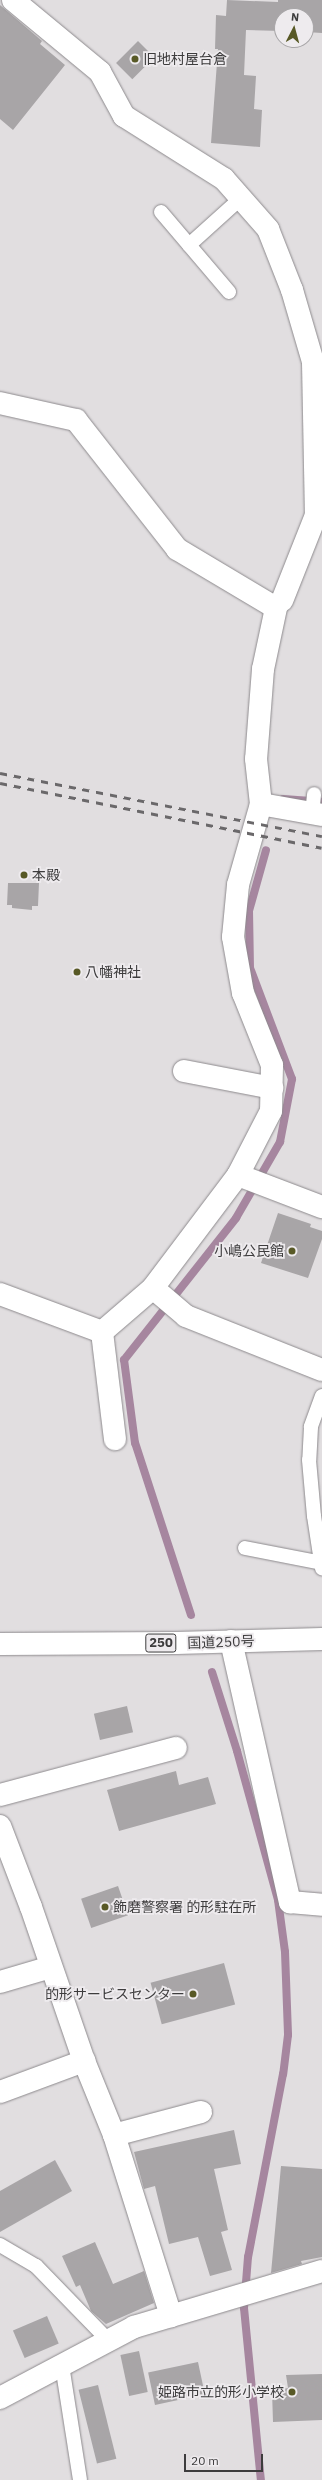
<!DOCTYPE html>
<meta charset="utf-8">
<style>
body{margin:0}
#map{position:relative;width:322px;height:2480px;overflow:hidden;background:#e1dee0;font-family:"IBM Plex Sans","Noto Sans JP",sans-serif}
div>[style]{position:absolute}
.stream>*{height:8px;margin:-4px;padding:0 4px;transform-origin:4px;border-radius:4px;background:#a6869f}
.building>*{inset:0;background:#a8a5a7;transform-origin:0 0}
.roads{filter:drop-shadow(0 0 1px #8d8a8d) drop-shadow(0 0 1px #8d8a8d)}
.service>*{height:14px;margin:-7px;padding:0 7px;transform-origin:7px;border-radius:7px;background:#fff}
.minor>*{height:22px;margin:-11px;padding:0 11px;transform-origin:11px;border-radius:11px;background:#fff}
.tertiary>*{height:22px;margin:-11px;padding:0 11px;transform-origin:11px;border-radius:11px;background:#fff}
.trunk>*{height:22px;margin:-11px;padding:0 11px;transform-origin:11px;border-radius:11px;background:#fff}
.rail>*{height:3px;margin-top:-1.5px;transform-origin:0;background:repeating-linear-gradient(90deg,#6a686a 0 7px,transparent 0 14px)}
.dots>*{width:11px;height:11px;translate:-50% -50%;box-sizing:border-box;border:2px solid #eeebee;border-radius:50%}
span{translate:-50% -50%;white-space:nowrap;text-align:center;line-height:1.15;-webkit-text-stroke:3.5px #eeebee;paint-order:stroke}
.shield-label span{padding:1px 3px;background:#eeebee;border:1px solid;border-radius:3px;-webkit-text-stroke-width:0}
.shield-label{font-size:13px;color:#3d3c3d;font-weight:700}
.poi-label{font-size:14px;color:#3d3c3d}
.left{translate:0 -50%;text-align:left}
.right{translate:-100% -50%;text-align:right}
.street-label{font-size:14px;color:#3d3c3d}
.north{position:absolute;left:274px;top:8px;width:40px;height:40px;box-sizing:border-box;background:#eeebee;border:1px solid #a7a5a7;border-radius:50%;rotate:6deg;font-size:11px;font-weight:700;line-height:16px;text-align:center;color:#3d3c3d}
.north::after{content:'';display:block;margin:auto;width:14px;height:18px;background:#585926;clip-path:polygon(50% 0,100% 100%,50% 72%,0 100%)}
.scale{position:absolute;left:184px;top:2454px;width:79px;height:18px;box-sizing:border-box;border:2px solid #3d3c3d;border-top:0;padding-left:5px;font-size:12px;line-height:14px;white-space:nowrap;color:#3d3c3d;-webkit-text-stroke:3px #eeebee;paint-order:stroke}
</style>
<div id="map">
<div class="stream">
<div style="left:283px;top:799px;width:39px;rotate:4deg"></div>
<div style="left:191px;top:1615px;width:181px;rotate:-108deg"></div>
<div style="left:135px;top:1443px;width:84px;rotate:-97.5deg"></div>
<div style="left:124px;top:1360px;width:181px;rotate:-51.7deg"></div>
<div style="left:236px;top:1218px;width:88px;rotate:-59.9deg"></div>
<div style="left:280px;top:1142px;width:64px;rotate:-79.2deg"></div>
<div style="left:292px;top:1079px;width:119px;rotate:-110.7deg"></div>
<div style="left:250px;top:968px;width:57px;rotate:-91deg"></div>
<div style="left:249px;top:911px;width:63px;rotate:-74.4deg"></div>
<div style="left:212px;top:1672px;width:83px;rotate:72.4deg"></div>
<div style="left:237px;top:1751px;width:155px;rotate:74.6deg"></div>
<div style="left:278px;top:1900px;width:52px;rotate:82.3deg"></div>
<div style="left:285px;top:1952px;width:83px;rotate:87.9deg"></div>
<div style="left:288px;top:2035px;width:39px;rotate:97deg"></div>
<div style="left:283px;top:2074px;width:186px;rotate:100.8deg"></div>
<div style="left:248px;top:2257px;width:51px;rotate:94.5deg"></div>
<div style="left:244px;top:2308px;width:173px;rotate:84.4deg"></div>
</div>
<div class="building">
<div style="clip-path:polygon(227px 0,278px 2px,278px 0,322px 0,322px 33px,306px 32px,306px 16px,282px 16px,282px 31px,246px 30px,244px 75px,256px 76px,254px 109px,262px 110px,260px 147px,211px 143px,218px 49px,215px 49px,216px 15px,226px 16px)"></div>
<div style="clip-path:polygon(0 5px,42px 41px,40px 44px,65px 65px,13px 130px,0 119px)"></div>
<div style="left:138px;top:41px;width:23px;height:31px;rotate:45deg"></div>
<div style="clip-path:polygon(8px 883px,39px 883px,38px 906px,32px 906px,32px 910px,12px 908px,12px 905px,7px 905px)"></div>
<div style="clip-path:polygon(278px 1213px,311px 1224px,310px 1227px,322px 1231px,322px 1239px,308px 1278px,261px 1263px)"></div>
<div style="left:127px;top:1706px;width:27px;height:34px;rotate:77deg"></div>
<div style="clip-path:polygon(176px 1771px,179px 1785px,208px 1777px,216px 1804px,119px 1831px,107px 1790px)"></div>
<div style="left:118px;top:1886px;width:31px;height:39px;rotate:71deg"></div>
<div style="left:224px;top:1963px;width:43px;height:76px;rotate:75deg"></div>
<div style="clip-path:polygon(234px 2130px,241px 2164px,214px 2169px,228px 2230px,221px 2232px,232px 2270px,210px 2276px,198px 2237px,169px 2244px,155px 2186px,144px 2189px,134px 2152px)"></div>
<div style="clip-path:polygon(55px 2160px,72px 2191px,0 2232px,0 2191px)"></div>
<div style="clip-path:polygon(281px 2166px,322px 2169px,322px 2257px,301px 2261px,302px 2264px,271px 2273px)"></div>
<div style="clip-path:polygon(95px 2242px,113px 2284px,144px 2271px,154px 2303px,106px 2324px,91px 2311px,80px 2285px,76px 2287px,62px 2256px)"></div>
<div style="left:47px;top:2316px;width:30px;height:37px;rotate:67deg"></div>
<div style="left:139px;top:2351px;width:42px;height:19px;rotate:78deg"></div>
<div style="left:198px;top:2362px;width:33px;height:51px;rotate:78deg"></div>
<div style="clip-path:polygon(322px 2374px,322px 2420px,273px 2422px,272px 2391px,288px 2388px,286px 2375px)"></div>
<div style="left:98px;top:2385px;width:76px;height:20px;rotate:76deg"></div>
</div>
<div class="roads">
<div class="service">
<div style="left:161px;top:212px;width:105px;rotate:49.6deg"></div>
<div style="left:189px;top:245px;width:70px;rotate:-42.1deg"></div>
<div style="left:312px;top:814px;width:20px;rotate:-84deg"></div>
<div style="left:322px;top:1396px;width:33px;rotate:110deg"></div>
<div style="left:311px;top:1427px;width:33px;rotate:93deg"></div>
<div style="left:309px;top:1460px;width:56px;rotate:84.9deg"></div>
<div style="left:314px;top:1516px;width:53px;rotate:81.3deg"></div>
<div style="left:245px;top:1548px;width:78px;rotate:11deg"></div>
<div style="left:0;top:2245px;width:42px;rotate:30.3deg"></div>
<div style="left:36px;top:2266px;width:103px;rotate:45.8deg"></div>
<div style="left:62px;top:2365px;width:116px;rotate:81.1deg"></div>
</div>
<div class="minor">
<div style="left:13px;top:0;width:113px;rotate:39.6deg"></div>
<div style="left:100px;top:72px;width:50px;rotate:61.4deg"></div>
<div style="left:124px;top:116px;width:118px;rotate:32.2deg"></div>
<div style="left:224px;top:179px;width:67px;rotate:48.7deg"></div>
<div style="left:268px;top:229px;width:66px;rotate:68.5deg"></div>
<div style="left:292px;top:290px;width:75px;rotate:73.7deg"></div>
<div style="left:313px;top:362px;width:153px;rotate:88.9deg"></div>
<div style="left:316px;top:515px;width:92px;rotate:111.6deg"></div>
<div style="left:0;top:403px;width:78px;rotate:12.6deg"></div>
<div style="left:76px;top:420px;width:164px;rotate:51.9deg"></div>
<div style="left:177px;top:549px;width:115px;rotate:30.8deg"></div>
<div style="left:276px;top:608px;width:62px;rotate:102deg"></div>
<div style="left:263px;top:669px;width:90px;rotate:94.4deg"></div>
<div style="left:256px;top:759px;width:45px;rotate:83.7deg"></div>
<div style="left:261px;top:804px;width:84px;rotate:105.9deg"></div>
<div style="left:238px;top:885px;width:52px;rotate:95.5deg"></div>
<div style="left:233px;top:937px;width:57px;rotate:79.9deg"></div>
<div style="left:243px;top:993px;width:78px;rotate:68.1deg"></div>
<div style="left:272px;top:1065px;width:46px;rotate:91.2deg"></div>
<div style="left:271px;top:1111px;width:72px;rotate:117.3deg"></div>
<div style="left:238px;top:1175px;width:141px;rotate:127deg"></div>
<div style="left:153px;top:1288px;width:67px;rotate:139.2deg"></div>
<div style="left:102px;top:1332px;width:108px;rotate:83.1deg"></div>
<div style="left:261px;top:804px;width:62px;rotate:10.2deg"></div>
<div style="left:184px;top:1071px;width:90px;rotate:10.9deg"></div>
<div style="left:153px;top:1288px;width:43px;rotate:40.3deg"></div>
<div style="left:186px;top:1316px;width:146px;rotate:21.7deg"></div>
<div style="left:0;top:1294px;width:109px;rotate:20.4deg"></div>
<div style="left:231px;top:1641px;width:268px;rotate:77.3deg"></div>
<div style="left:290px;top:1902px;width:32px;rotate:5deg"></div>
<div style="left:0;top:1795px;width:182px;rotate:-15deg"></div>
<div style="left:0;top:1826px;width:87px;rotate:69.1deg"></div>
<div style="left:31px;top:1907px;width:163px;rotate:71deg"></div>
<div style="left:84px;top:2061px;width:80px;rotate:67.9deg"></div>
<div style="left:114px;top:2135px;width:190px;rotate:72.5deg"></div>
<div style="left:0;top:1982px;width:53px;rotate:-16.4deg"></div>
<div style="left:0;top:2092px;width:90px;rotate:-20.3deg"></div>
<div style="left:114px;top:2135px;width:90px;rotate:-14.8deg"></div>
<div style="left:0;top:2398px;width:152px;rotate:-27.9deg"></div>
<div style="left:134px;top:2327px;width:196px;rotate:-16.6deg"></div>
</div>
<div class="tertiary">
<div style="left:238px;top:1175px;width:90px;rotate:20.9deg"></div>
</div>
<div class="trunk">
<div style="left:0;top:1644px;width:176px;rotate:-0.3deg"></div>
<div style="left:176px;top:1643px;width:146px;rotate:-1.6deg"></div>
</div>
</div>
<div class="rail">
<div style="left:0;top:773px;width:328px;rotate:11.1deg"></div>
<div style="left:0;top:783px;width:328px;rotate:11.4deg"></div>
</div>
<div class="dots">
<div style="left:135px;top:59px;background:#585926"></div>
<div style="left:24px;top:875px;background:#585926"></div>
<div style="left:77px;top:972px;background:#585926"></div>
<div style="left:292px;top:1251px;background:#585926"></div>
<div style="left:105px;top:1907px;background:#585926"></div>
<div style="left:193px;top:1994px;background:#585926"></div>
<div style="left:292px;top:2392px;background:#585926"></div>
</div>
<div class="shield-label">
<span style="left:161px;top:1643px">250</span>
</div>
<div class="poi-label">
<span class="left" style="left:143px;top:59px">旧地村屋台倉</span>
<span class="left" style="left:32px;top:875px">本殿</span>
<span class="left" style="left:85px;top:972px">八幡神社</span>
<span class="right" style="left:284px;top:1251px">小嶋公民館</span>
<span class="left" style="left:113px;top:1907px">飾磨警察署 的形駐在所</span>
<span class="right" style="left:185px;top:1994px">的形サービスセンター</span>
<span class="right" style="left:284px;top:2392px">姫路市立的形小学校</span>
</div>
<div class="street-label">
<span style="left:221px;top:1642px;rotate:-2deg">国道250号</span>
</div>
<div class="north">N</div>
<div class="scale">20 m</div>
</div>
